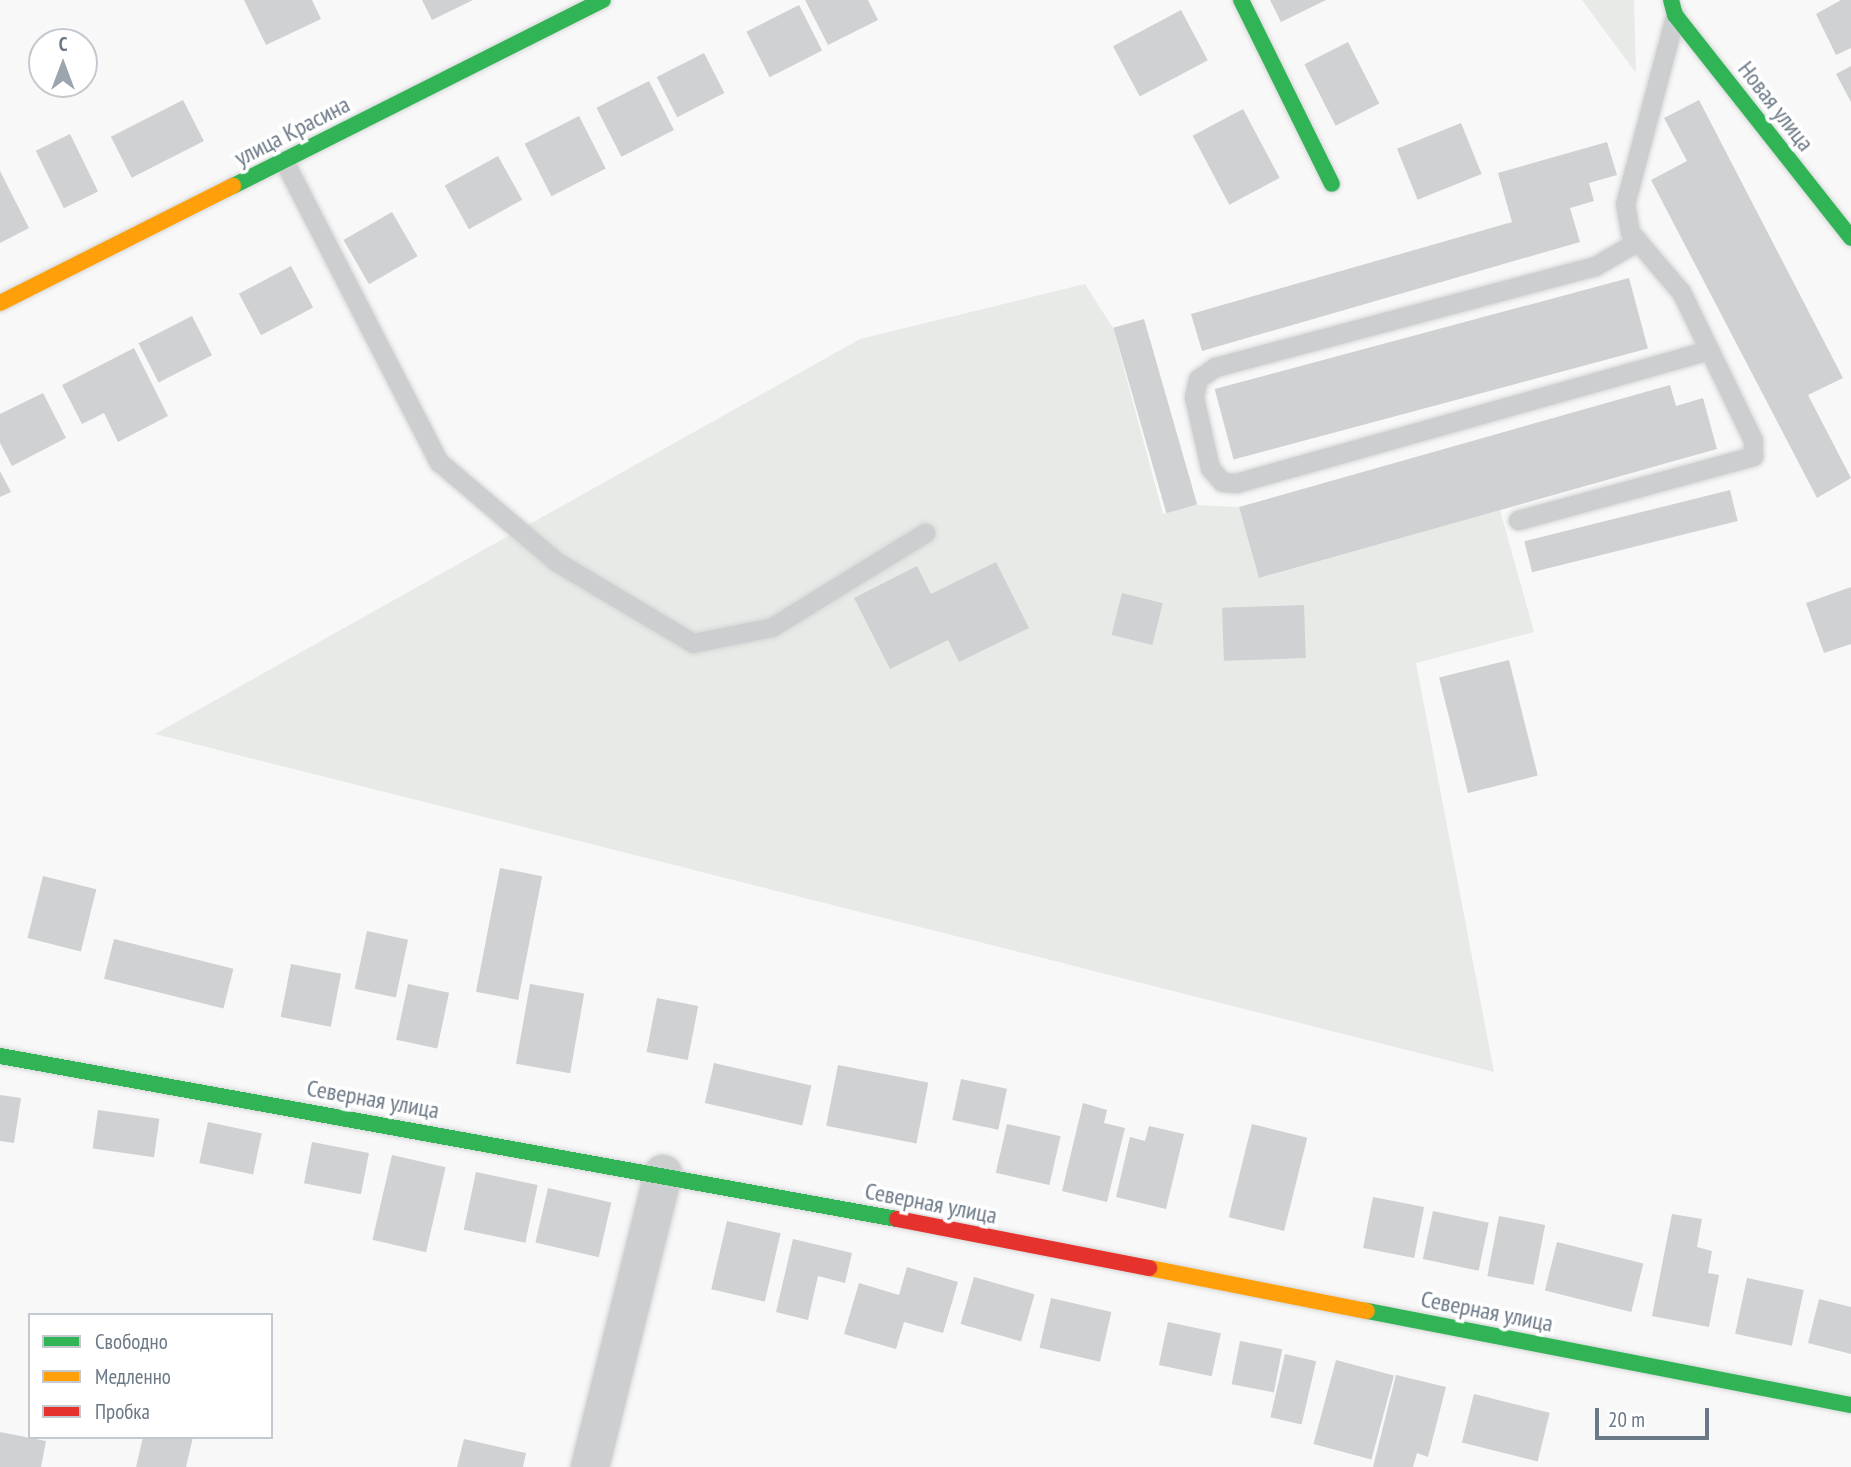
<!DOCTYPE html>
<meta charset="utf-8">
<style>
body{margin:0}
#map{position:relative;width:1851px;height:1467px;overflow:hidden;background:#f8f8f8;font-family:"PT Sans Narrow",sans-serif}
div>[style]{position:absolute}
.green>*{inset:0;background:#e7eae6}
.building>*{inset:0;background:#d0d1d2;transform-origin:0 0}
.roads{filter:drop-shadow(0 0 2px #d5d6d7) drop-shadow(0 0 2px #d5d6d7)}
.lane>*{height:19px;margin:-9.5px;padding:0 9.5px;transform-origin:9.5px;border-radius:9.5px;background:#cdcecf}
.street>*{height:38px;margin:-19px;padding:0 19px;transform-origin:19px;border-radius:19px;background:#cdcecf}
.fast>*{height:16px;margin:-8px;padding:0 8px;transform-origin:8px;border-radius:8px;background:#30b455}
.slow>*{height:16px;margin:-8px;padding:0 8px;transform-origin:8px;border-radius:8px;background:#ff9f0a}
.jam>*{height:16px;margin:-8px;padding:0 8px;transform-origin:8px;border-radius:8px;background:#e5322d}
span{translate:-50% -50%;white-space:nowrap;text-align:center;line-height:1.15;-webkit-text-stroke:7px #fff;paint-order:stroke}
.street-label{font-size:24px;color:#6b7886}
.legend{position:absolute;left:28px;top:1313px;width:245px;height:126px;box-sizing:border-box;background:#fff;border:2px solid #c4c9cf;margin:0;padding:9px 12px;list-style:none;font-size:21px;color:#6b7886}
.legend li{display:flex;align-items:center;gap:14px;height:35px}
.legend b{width:35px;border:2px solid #c4c9cf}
.north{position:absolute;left:28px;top:28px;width:70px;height:70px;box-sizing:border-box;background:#fff;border:2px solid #c4c9cf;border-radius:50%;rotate:0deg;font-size:19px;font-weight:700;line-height:28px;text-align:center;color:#6b7886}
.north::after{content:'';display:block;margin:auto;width:24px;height:32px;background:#9ca5ae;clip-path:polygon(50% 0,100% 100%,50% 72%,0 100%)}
.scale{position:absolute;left:1595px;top:1408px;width:114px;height:32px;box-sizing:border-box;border:4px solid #6b7886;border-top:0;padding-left:9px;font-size:21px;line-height:24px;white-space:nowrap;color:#6b7886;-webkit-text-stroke:5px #fff;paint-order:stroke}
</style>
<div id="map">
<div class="green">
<div style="clip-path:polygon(1582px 0,1634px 0,1636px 73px)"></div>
<div style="clip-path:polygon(1085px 284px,1113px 328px,1163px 514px,1196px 505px,1239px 507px,1260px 578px,1500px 510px,1534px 632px,1416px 663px,1494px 1072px,155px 734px,860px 339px)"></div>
</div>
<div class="building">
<div style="clip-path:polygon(244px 0,312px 0,321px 19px,266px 45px)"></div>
<div style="clip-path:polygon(422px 0,473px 0,432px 20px)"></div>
<div style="clip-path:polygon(805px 0,868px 0,878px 20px,828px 45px)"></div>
<div style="clip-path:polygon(1270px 0,1326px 0,1281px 22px)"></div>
<div style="clip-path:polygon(1841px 0,1851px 0,1851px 48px,1836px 55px,1816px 14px)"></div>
<div style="left:799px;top:5px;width:51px;height:59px;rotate:63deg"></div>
<div style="left:1181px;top:10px;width:57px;height:77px;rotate:62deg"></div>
<div style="left:1348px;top:42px;width:69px;height:49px;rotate:63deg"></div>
<div style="left:704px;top:53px;width:45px;height:53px;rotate:63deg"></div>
<div style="clip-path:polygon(1851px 66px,1851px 102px,1836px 74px)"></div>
<div style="left:649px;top:81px;width:55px;height:59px;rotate:63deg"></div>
<div style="left:183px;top:100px;width:46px;height:81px;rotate:63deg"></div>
<div style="clip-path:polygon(1699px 100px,1843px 378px,1808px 395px,1851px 478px,1817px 498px,1651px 180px,1687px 161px,1664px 118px)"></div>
<div style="left:1243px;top:109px;width:78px;height:57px;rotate:62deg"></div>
<div style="left:579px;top:116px;width:59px;height:61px;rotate:63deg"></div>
<div style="left:1461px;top:123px;width:55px;height:69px;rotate:68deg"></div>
<div style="left:70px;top:134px;width:64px;height:38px;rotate:64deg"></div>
<div style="clip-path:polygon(1607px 142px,1617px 175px,1589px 183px,1594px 201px,1570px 208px,1580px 242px,1202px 351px,1191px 314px,1512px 222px,1498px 173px)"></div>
<div style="left:498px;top:156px;width:50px;height:61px;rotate:61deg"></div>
<div style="clip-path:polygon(0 171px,29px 228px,0 243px)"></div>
<div style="left:392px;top:212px;width:51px;height:56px;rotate:60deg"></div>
<div style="left:291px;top:266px;width:47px;height:59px;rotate:62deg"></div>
<div style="left:1629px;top:278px;width:73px;height:429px;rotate:75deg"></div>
<div style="left:192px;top:316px;width:44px;height:60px;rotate:63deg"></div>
<div style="left:1144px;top:319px;width:193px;height:32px;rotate:74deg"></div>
<div style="clip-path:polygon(134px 348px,168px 416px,118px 442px,104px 413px,82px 424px,62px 385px)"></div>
<div style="clip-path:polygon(1670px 385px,1676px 406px,1703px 398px,1717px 449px,1259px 578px,1239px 507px)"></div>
<div style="clip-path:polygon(43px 393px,66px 438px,12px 466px,0 443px,0 414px)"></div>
<div style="clip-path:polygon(0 471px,11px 492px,0 497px)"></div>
<div style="left:1730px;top:490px;width:32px;height:212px;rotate:76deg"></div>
<div style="clip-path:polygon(996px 562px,1029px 628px,959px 662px,948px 640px,890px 669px,854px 598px,917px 566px,931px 594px)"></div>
<div style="clip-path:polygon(1851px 587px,1851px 644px,1824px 653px,1806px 603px)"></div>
<div style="left:1122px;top:593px;width:42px;height:43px;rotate:14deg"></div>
<div style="left:1304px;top:605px;width:53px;height:82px;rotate:88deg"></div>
<div style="left:1509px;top:660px;width:119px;height:72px;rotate:76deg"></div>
<div style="left:500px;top:868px;width:43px;height:126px;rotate:11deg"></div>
<div style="left:43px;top:876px;width:55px;height:64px;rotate:14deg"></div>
<div style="left:367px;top:931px;width:42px;height:59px;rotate:12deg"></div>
<div style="left:114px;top:939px;width:123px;height:41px;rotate:14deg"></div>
<div style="left:291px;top:964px;width:51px;height:54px;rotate:11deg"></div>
<div style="left:408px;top:984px;width:42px;height:57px;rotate:12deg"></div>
<div style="left:530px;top:984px;width:55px;height:81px;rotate:10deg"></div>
<div style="left:657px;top:998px;width:42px;height:55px;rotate:11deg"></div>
<div style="left:714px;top:1063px;width:100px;height:41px;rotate:13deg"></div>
<div style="left:838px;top:1065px;width:92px;height:62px;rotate:11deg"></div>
<div style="left:961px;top:1079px;width:47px;height:42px;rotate:12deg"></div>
<div style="clip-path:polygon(0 1095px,21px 1098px,14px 1143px,0 1141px)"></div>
<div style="clip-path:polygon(1083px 1103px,1107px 1110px,1104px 1123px,1125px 1128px,1107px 1202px,1062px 1191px)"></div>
<div style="left:98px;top:1110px;width:62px;height:39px;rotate:8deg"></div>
<div style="left:208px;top:1122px;width:55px;height:42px;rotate:12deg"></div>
<div style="left:1007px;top:1124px;width:55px;height:50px;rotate:13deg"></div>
<div style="left:1252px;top:1124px;width:57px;height:96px;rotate:14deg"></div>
<div style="clip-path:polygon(1149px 1126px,1184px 1134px,1166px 1209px,1116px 1197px,1130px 1137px,1145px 1141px)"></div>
<div style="left:312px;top:1142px;width:58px;height:42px;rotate:11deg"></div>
<div style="left:392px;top:1155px;width:55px;height:87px;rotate:13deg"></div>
<div style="left:476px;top:1172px;width:63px;height:59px;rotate:12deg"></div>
<div style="left:548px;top:1188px;width:65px;height:56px;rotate:13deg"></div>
<div style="left:1373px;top:1197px;width:52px;height:52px;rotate:11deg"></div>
<div style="left:1433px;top:1211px;width:57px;height:49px;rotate:12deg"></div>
<div style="clip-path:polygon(1672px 1214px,1702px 1219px,1697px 1247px,1712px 1251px,1708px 1273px,1719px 1275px,1709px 1327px,1652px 1316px)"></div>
<div style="left:1499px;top:1216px;width:47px;height:61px;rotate:11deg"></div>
<div style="left:727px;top:1221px;width:55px;height:70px;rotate:13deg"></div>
<div style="clip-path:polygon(793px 1239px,852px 1253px,845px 1283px,818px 1276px,808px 1320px,776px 1312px)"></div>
<div style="left:1557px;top:1242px;width:89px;height:50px;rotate:14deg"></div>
<div style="clip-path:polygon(907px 1267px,958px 1282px,943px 1333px,904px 1322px,896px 1349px,844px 1334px,859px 1283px,899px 1295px)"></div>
<div style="left:974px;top:1277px;width:63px;height:49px;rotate:16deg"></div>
<div style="left:1747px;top:1278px;width:58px;height:57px;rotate:12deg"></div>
<div style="left:1051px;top:1298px;width:62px;height:51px;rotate:13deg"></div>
<div style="clip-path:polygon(1819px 1299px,1851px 1307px,1851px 1354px,1808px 1343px)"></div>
<div style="left:1168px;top:1322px;width:54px;height:44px;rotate:12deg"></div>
<div style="left:1240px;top:1341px;width:43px;height:44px;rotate:11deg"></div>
<div style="left:1285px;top:1354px;width:32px;height:65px;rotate:13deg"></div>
<div style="left:1336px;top:1360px;width:60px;height:87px;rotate:15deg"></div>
<div style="clip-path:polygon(1396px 1375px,1446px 1387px,1428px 1457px,1417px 1453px,1413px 1467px,1373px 1467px)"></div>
<div style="left:1474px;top:1394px;width:78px;height:50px;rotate:14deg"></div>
<div style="clip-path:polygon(0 1432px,46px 1441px,41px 1467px,0 1467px)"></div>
<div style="clip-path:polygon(143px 1437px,193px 1437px,186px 1467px,136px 1467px)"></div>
<div style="clip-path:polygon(464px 1439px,526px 1453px,523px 1467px,457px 1467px)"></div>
</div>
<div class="roads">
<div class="lane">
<div style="left:284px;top:161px;width:339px;rotate:62.8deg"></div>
<div style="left:439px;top:462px;width:155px;rotate:40.3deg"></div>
<div style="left:557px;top:562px;width:158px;rotate:30.8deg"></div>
<div style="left:693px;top:643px;width:81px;rotate:-11.4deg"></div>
<div style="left:772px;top:627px;width:180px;rotate:-31.6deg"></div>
<div style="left:1638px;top:241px;width:50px;rotate:149.8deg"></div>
<div style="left:1595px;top:266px;width:393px;rotate:165.1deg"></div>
<div style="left:1215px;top:367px;width:21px;rotate:145deg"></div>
<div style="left:1198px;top:379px;width:18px;rotate:103deg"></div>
<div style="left:1194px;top:397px;width:73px;rotate:77.3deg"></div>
<div style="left:1210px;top:468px;width:18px;rotate:49deg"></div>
<div style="left:1222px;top:482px;width:14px;rotate:4deg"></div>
<div style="left:1236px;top:483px;width:491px;rotate:-15.7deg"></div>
<div style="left:1518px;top:520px;width:244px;rotate:-15.2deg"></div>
<div style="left:1753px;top:456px;width:16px;rotate:-90deg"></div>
<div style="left:1753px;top:440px;width:165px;rotate:-115.9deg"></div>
<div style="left:1681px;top:292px;width:79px;rotate:-130.4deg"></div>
<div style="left:1630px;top:232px;width:28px;rotate:-100deg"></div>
<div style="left:1625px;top:204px;width:195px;rotate:-75.1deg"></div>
</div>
<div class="street">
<div style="left:590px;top:1467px;width:302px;rotate:-76deg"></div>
</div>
<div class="fast">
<div style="left:1241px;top:0;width:205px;rotate:63.7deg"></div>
<div style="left:1671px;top:0;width:16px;rotate:75deg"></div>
<div style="left:1675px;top:15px;width:284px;rotate:51.7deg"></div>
<div style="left:233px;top:186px;width:414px;rotate:-26.7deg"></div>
<div style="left:0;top:1056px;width:912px;rotate:10.3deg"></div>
<div style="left:1367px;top:1311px;width:493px;rotate:11deg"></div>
</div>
<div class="slow">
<div style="left:0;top:303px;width:261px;rotate:-26.7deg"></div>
<div style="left:1149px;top:1268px;width:222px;rotate:11.2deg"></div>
</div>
<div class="jam">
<div style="left:897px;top:1219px;width:257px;rotate:11deg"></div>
</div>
</div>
<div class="street-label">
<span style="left:1776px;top:106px;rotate:52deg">Новая улица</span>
<span style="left:292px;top:131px;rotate:-27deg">улица Красина</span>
<span style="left:373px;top:1099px;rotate:10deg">Северная улица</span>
<span style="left:931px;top:1203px;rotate:11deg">Северная улица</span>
<span style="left:1487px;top:1311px;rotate:11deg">Северная улица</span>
</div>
<ul class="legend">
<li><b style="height:9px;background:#30b455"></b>Свободно</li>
<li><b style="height:9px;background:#ff9f0a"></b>Медленно</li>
<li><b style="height:9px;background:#e5322d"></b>Пробка</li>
</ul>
<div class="north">С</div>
<div class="scale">20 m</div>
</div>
